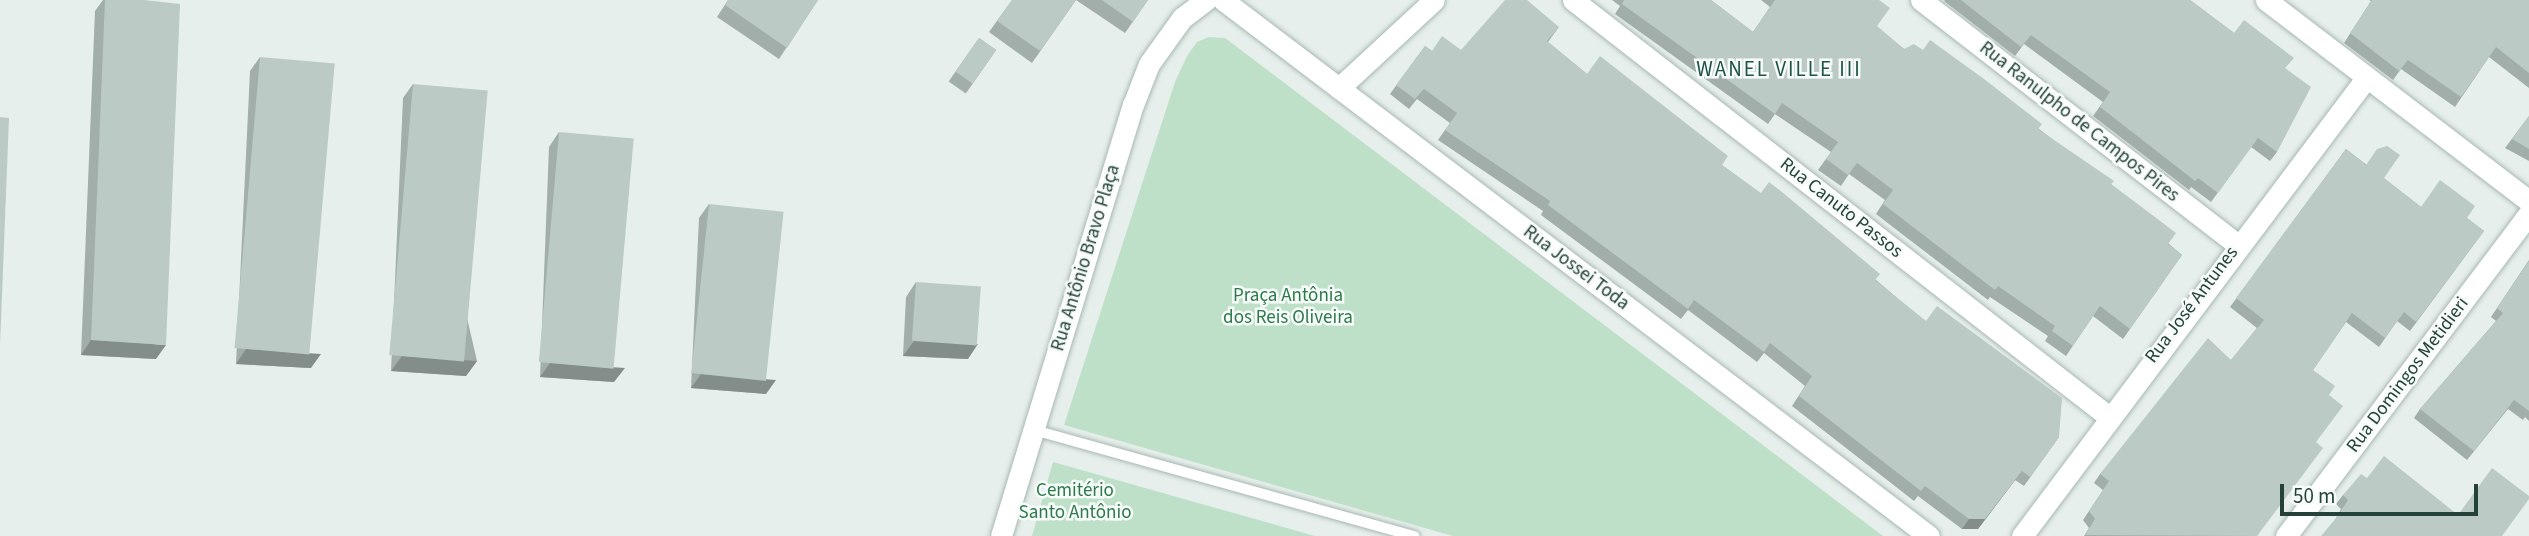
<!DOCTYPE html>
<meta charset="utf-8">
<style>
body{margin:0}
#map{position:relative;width:2529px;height:536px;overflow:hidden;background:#e6efeb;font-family:"Source Sans 3",sans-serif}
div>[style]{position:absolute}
.green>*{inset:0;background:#bfe0c8}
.roads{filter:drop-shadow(0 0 2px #a8b8b2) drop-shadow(0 0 2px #a8b8b2)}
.lane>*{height:10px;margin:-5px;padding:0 5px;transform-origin:5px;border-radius:5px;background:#fff}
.street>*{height:21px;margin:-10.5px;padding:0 10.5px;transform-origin:10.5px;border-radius:10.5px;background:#fff}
.wall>*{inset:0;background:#a1aea9;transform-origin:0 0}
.shaded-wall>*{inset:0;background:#838d89}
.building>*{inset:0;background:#bbcac4;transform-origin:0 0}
span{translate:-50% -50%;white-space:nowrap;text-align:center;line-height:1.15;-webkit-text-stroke:5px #f7fbf9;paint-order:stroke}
.street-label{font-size:19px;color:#24423a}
.park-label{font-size:19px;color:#2d7a4b}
.neighbourhood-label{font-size:21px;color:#1f5548;letter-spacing:2px}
.scale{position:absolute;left:2280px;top:484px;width:198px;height:32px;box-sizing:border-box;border:4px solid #24423a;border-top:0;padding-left:9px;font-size:21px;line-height:24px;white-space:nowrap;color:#24423a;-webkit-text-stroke:5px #f7fbf9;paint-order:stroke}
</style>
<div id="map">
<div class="green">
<div style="clip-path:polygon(1209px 37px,1225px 38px,1883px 536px,1453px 536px,1064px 425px,1175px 82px,1187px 56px,1197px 42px)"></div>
<div style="clip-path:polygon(1053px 462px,1315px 536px,1032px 536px)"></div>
</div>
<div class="roads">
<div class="lane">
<div style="left:1034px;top:430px;width:395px;rotate:15.6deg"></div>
</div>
<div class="street">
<div style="left:1223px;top:0;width:886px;rotate:37.21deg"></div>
<div style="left:1573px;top:0;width:678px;rotate:37.87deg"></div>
<div style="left:1921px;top:0;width:399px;rotate:37.7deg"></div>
<div style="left:2266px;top:0;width:331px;rotate:37.4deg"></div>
<div style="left:1339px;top:88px;width:129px;rotate:-42.8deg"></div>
<div style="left:1001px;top:536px;width:451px;rotate:-73deg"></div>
<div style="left:1133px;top:105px;width:44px;rotate:-68.7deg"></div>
<div style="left:1149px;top:64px;width:57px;rotate:-54.3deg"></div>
<div style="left:1182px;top:18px;width:30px;rotate:-37deg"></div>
<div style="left:2022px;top:536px;width:574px;rotate:-53.07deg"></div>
<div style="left:2286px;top:536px;width:403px;rotate:-53deg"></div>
</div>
</div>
<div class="wall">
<div style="clip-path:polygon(103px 0,144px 0,156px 359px,81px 355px,95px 11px)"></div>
<div style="clip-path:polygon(728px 0,818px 0,779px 59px,717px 17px)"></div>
<div style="clip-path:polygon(1012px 0,1076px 0,1032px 63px,989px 32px)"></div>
<div style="clip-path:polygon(1076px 0,1148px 0,1125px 33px)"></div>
<div style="clip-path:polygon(1612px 0,1711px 0,1753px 32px,1770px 7px,1761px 0,1879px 0,1877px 27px,1904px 49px,2039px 129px,2111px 184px,2169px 244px,2182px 255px,2123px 339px,2093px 316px,2066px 356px,2045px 341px,2048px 336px,1990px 297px,1988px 300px,1876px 214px,1885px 200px,1849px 174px,1841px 186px,1818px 170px,1831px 152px,1775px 114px,1768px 124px,1615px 14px,1620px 6px)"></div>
<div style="clip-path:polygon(1945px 0,2190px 0,2234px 33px,2286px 69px,2277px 152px,2270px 161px,2251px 147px,2211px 202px,2191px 187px,2189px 190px,2093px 116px,2103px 102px,2024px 44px,2015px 56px,1944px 1px)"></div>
<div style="clip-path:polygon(2369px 0,2529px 0,2529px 88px,2489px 57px,2455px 107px,2401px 69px,2393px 80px,2344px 43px,2371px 1px)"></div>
<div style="clip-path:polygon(1559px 27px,1548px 42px,1587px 74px,1722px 165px,1876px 280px,2059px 437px,2024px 486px,2015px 480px,1978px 529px,1962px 529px,1918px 496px,1914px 501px,1792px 406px,1805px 386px,1764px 353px,1757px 362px,1688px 310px,1681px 319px,1541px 215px,1543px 211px,1438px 140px,1450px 123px,1417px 99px,1409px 109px,1390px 94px,1425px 46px,1432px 51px,1461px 50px)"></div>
<div style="left:979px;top:38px;width:21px;height:53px;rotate:35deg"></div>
<div style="clip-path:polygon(260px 57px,311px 368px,236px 364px,250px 71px)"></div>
<div style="clip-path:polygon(413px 84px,477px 361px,466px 376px,391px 371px,403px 98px)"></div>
<div style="clip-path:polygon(2529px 116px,2529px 161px,2505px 148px)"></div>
<div style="clip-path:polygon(559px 132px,614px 382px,540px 377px,549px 147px)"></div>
<div style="clip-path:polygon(2346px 149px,2421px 207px,2467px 218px,2484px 231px,2410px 331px,2397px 321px,2379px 347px,2346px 322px,2313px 370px,2329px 395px,2316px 442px,2257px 536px,2084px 536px,2089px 528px,2083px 520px,2103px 490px,2094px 483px,2100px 474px,2231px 360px,2257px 328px,2230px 307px)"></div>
<div style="clip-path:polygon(709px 204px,766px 394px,691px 388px,699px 218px)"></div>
<div style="clip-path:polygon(2529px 260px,2529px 421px,2525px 417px,2523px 420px,2508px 409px,2467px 460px,2414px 418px,2420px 409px,2496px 321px,2491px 317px)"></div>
<div style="clip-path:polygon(916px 282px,968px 359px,903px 356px,906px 297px)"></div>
<div style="clip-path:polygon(2367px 478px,2458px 515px,2502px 536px,2335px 520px,2341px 509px,2336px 504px,2343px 495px)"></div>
</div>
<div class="shaded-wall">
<div style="clip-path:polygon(91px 340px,166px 345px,156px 359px,81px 355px)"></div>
<div style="clip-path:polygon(914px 341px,978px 344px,968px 359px,903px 356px)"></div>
<div style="clip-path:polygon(246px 349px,321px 354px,311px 368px,236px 364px)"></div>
<div style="clip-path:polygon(402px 356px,477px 361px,466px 376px,391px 371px)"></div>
<div style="clip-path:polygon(550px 363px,625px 368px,614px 382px,540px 377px)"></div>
<div style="clip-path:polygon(701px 374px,776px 380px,766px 394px,691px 388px)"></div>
<div style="clip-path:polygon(2022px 471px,1978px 529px,1962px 529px,1969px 519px)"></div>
</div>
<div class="building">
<div style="clip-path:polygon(105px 0,144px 0,180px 4px,166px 345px,91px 340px)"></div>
<div style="clip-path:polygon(728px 0,818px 0,787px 48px,725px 5px)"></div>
<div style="clip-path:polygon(1012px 0,1076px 0,1040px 51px,997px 21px)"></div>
<div style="clip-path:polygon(1102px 0,1148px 0,1133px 22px)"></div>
<div style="clip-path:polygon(1505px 0,1527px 0,1559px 27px,1547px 41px,1587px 74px,1600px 56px,1728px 156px,1722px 165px,1761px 193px,1769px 182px,1782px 192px,1880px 274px,1875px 280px,1926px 321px,1937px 306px,2062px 398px,2059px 437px,2030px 477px,2022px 471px,1985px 519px,1969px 519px,1925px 486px,1921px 491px,1799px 396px,1812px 376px,1770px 343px,1764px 352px,1694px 300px,1688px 309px,1548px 205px,1550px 201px,1445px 130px,1457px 113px,1424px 89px,1415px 99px,1396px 85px,1425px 46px,1432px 51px,1442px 36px,1461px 50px)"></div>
<div style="clip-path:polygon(1624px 0,1711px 0,1753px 32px,1775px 0,1879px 0,1890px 8px,1877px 26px,1904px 49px,1914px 44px,1923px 50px,1930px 40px,1984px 79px,2042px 124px,2038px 129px,2114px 181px,2111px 184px,2176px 233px,2168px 244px,2182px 255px,2130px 329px,2100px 306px,2073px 346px,2052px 331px,2055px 326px,1998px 286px,1995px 290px,1883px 204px,1893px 190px,1857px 163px,1848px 175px,1826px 159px,1838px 142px,1782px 103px,1775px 114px,1622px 4px)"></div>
<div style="clip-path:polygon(1961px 0,2190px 0,2234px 33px,2244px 20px,2294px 58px,2285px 68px,2311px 87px,2277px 152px,2258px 138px,2218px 193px,2198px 178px,2195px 181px,2100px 107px,2110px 92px,2031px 35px,2021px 47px)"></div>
<div style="clip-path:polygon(2372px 0,2529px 0,2529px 73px,2496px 47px,2461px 97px,2408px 60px,2399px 71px,2350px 33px)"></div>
<div style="left:979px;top:38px;width:21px;height:41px;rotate:35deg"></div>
<div style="left:260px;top:57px;width:75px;height:292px;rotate:5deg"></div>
<div style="left:413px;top:84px;width:75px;height:272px;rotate:5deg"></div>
<div style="clip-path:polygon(2529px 116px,2529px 149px,2512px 139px)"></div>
<div style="clip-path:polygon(0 117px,9px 118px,0 346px)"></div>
<div style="left:559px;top:132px;width:75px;height:231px;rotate:5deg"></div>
<div style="clip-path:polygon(2387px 146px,2400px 155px,2384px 178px,2421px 207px,2440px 180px,2475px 206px,2467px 218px,2484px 231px,2416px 322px,2404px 312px,2385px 338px,2352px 313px,2313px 370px,2335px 386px,2329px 395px,2343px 406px,2316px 442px,2323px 448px,2257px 536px,2085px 535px,2095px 519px,2089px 511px,2109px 481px,2100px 474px,2208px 338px,2231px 360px,2264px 320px,2236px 298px,2346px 149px,2366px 165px,2377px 149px)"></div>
<div style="left:709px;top:204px;width:75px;height:170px;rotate:6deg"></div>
<div style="clip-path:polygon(2529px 261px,2529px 411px,2514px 400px,2474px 451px,2420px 409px,2503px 313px,2497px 308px)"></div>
<div style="left:916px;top:282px;width:65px;height:59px;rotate:4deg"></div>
<div style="clip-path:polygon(2384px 456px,2458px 515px,2492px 468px,2529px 496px,2529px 499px,2502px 536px,2321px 536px,2337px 517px,2348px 500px,2343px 495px,2361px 474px,2367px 478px)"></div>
</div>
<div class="street-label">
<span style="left:2079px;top:122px;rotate:38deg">Rua Ranulpho de Campos Pires</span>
<span style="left:1841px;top:208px;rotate:38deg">Rua Canuto Passos</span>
<span style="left:1086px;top:258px;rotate:-73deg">Rua Antônio Bravo Plaça</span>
<span style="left:1576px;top:268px;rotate:37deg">Rua Jossei Toda</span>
<span style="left:2192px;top:305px;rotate:-53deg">Rua José Antunes</span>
<span style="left:2408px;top:375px;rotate:-53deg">Rua Domingos Metidieri</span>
</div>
<div class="park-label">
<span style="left:1288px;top:307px">Praça Antônia<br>dos Reis Oliveira</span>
<span style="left:1075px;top:502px">Cemitério<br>Santo Antônio</span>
</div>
<div class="neighbourhood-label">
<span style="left:1779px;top:69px">WANEL VILLE III</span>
</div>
<div class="scale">50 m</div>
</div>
